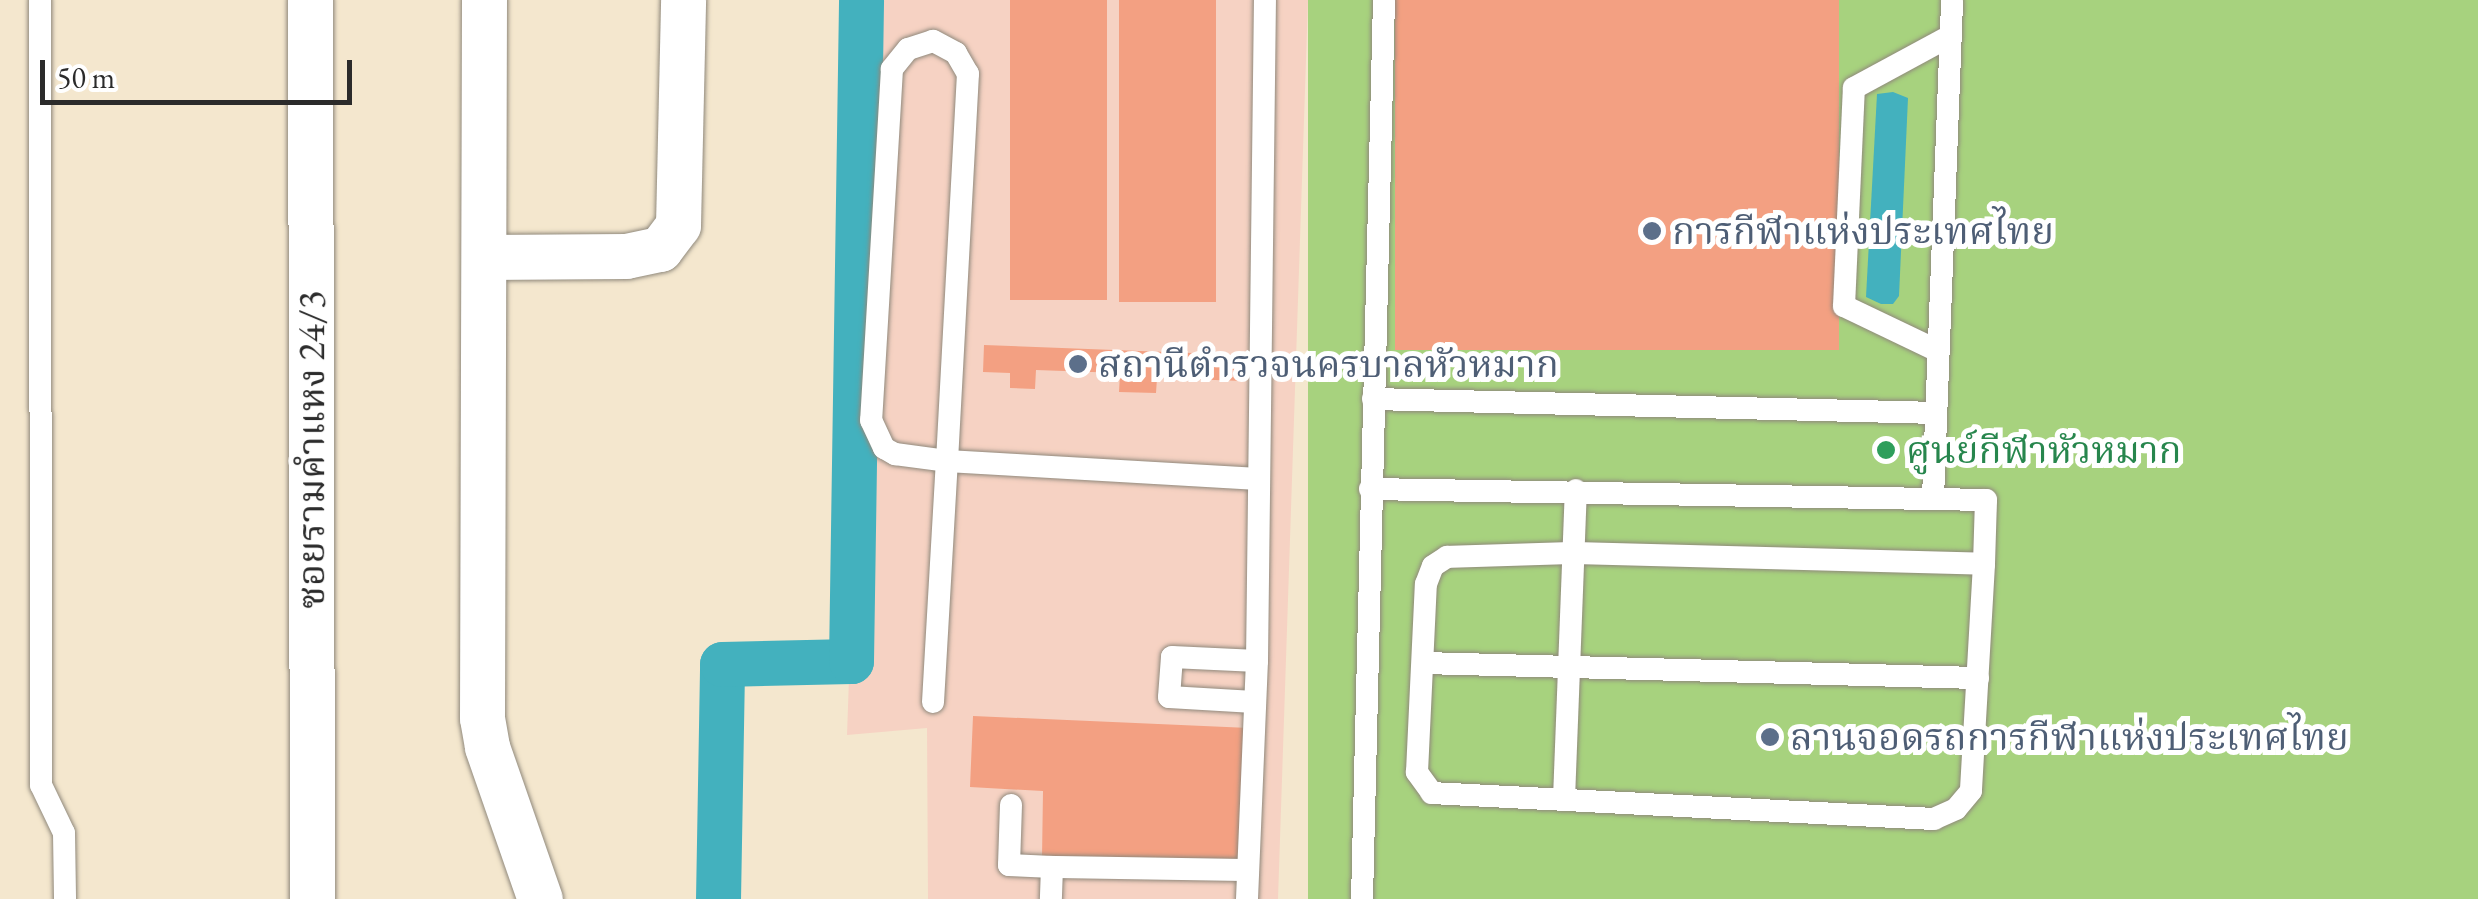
<!DOCTYPE html>
<meta charset="utf-8">
<style>
body{margin:0}
#map{position:relative;width:2478px;height:899px;overflow:hidden;background:#f4e7ce;font-family:"EB Garamond","Noto Serif Thai",serif}
div>[style]{position:absolute}
.built>*{inset:0;background:#f6d2c3}
.green>*{inset:0;background:#a7d27e;transform-origin:0 0}
.water>*{inset:0;background:#43b1be}
.canal>*{height:45px;margin:-22.5px;padding:0 22.5px;transform-origin:22.5px;border-radius:22.5px;background:#43b1be}
.building>*{inset:0;background:#f3a082;transform-origin:0 0}
.roads{filter:drop-shadow(0 0 2px #90897c) drop-shadow(0 0 2px #90897c)}
.service>*{height:22px;margin:-11px;padding:0 11px;transform-origin:11px;border-radius:11px;background:#fff}
.minor>*{height:45px;margin:-22.5px;padding:0 22.5px;transform-origin:22.5px;border-radius:22.5px;background:#fff}
.dots>*{width:28px;height:28px;translate:-50% -50%;box-sizing:border-box;border:5px solid #fff;border-radius:50%}
span{translate:-50% -50%;white-space:nowrap;text-align:center;line-height:1.15;-webkit-text-stroke:10px #fff;paint-order:stroke}
.service-label{font-size:38px;color:#4e5e75}
.left{translate:0 -50%;text-align:left}
.street-label{font-size:38px;color:#2b2b2b}
.leisure-label{font-size:38px;color:#27864d}
.scale{position:absolute;left:40px;top:60px;width:312px;height:45px;box-sizing:border-box;border:5px solid #2b2b2b;border-top:0;padding-left:12px;font-size:30px;line-height:35px;white-space:nowrap;color:#2b2b2b;-webkit-text-stroke:8px #fff;paint-order:stroke}
</style>
<div id="map">
<div class="built">
<div style="clip-path:polygon(873px 0,1308px 0,1278px 899px,928px 899px,927px 728px,847px 735px)"></div>
</div>
<div class="green">
<div style="left:1308px;top:0;width:1170px;height:899px"></div>
</div>
<div class="water">
<div style="clip-path:polygon(1893px 92px,1908px 98px,1899px 296px,1893px 304px,1881px 304px,1866px 297px,1877px 94px)"></div>
</div>
<div class="canal">
<div style="left:718px;top:899px;width:235px;rotate:-89deg"></div>
<div style="left:722px;top:664px;width:129px;rotate:-1.3deg"></div>
<div style="left:851px;top:661px;width:661px;rotate:-89.13deg"></div>
</div>
<div class="building">
<div style="left:1010px;top:0;width:97px;height:300px"></div>
<div style="left:1119px;top:0;width:97px;height:302px"></div>
<div style="left:1395px;top:0;width:444px;height:350px"></div>
<div style="clip-path:polygon(984px 345px,1245px 355px,1244px 381px,1157px 378px,1156px 393px,1119px 392px,1120px 373px,1036px 370px,1035px 389px,1010px 388px,1010px 373px,983px 372px)"></div>
<div style="clip-path:polygon(973px 716px,1249px 728px,1244px 864px,1042px 858px,1043px 791px,970px 787px)"></div>
</div>
<div class="roads">
<div class="service">
<div style="left:40px;top:0;width:785px;rotate:89.93deg"></div>
<div style="left:41px;top:785px;width:53px;rotate:64.4deg"></div>
<div style="left:64px;top:833px;width:66px;rotate:89.1deg"></div>
<div style="left:1938px;top:351px;width:104px;rotate:-154.4deg"></div>
<div style="left:1844px;top:306px;width:218px;rotate:-87.4deg"></div>
<div style="left:1854px;top:88px;width:109px;rotate:-28.4deg"></div>
<div style="left:1373px;top:399px;width:563px;rotate:1.42deg"></div>
<div style="left:1370px;top:489px;width:616px;rotate:1.02deg"></div>
<div style="left:1986px;top:500px;width:64px;rotate:91.8deg"></div>
<div style="left:1933px;top:498px;width:498px;rotate:-87.8deg"></div>
<div style="left:1576px;top:553px;width:408px;rotate:1.5deg"></div>
<div style="left:1984px;top:564px;width:227px;rotate:93.3deg"></div>
<div style="left:1971px;top:791px;width:23px;rotate:130deg"></div>
<div style="left:1956px;top:809px;width:24px;rotate:156deg"></div>
<div style="left:1934px;top:819px;width:503px;rotate:-177.04deg"></div>
<div style="left:1432px;top:793px;width:26px;rotate:-126deg"></div>
<div style="left:1417px;top:772px;width:188px;rotate:-87.3deg"></div>
<div style="left:1426px;top:584px;width:19px;rotate:-69deg"></div>
<div style="left:1433px;top:566px;width:17px;rotate:-33deg"></div>
<div style="left:1447px;top:557px;width:129px;rotate:-1.8deg"></div>
<div style="left:1423px;top:663px;width:555px;rotate:1.55deg"></div>
<div style="left:933px;top:702px;width:241px;rotate:-86.7deg"></div>
<div style="left:947px;top:461px;width:388px;rotate:-86.9deg"></div>
<div style="left:968px;top:74px;width:24px;rotate:-120deg"></div>
<div style="left:956px;top:53px;width:26px;rotate:-152deg"></div>
<div style="left:933px;top:41px;width:26px;rotate:162deg"></div>
<div style="left:908px;top:49px;width:26px;rotate:129deg"></div>
<div style="left:892px;top:69px;width:352px;rotate:93.4deg"></div>
<div style="left:871px;top:420px;width:31px;rotate:65deg"></div>
<div style="left:884px;top:448px;width:13px;rotate:29deg"></div>
<div style="left:895px;top:454px;width:52px;rotate:7.7deg"></div>
<div style="left:947px;top:461px;width:312px;rotate:3.3deg"></div>
<div style="left:1254px;top:702px;width:85px;rotate:-176.6deg"></div>
<div style="left:1169px;top:697px;width:40px;rotate:-85.7deg"></div>
<div style="left:1172px;top:657px;width:85px;rotate:2.7deg"></div>
<div style="left:1564px;top:799px;width:309px;rotate:-87.8deg"></div>
<div style="left:1011px;top:805px;width:60px;rotate:91.9deg"></div>
<div style="left:1009px;top:865px;width:43px;rotate:2.7deg"></div>
<div style="left:1052px;top:867px;width:32px;rotate:92deg"></div>
<div style="left:1052px;top:867px;width:196px;rotate:0.9deg"></div>
<div style="left:1247px;top:899px;width:238px;rotate:-87.6deg"></div>
<div style="left:1257px;top:661px;width:661px;rotate:-89.31deg"></div>
<div style="left:1362px;top:899px;width:899px;rotate:-88.6deg"></div>
</div>
<div class="minor">
<div style="left:310px;top:0;width:899px;rotate:89.87deg"></div>
<div style="left:484px;top:0;width:718px;rotate:90.16deg"></div>
<div style="left:482px;top:718px;width:29px;rotate:80deg"></div>
<div style="left:487px;top:747px;width:161px;rotate:70.8deg"></div>
<div style="left:484px;top:257px;width:142px;rotate:-0.4deg"></div>
<div style="left:626px;top:256px;width:35px;rotate:-12deg"></div>
<div style="left:660px;top:249px;width:30px;rotate:-53deg"></div>
<div style="left:678px;top:225px;width:225px;rotate:-88.7deg"></div>
</div>
</div>
<div class="dots">
<div style="left:1652px;top:231px;background:#5c6f8a"></div>
<div style="left:1078px;top:364px;background:#5c6f8a"></div>
<div style="left:1886px;top:450px;background:#2e9e5b"></div>
<div style="left:1770px;top:737px;background:#5c6f8a"></div>
</div>
<div class="service-label">
<span class="left" style="left:1672px;top:231px">การกีฬาแห่งประเทศไทย</span>
<span class="left" style="left:1098px;top:364px">สถานีตำรวจนครบาลหัวหมาก</span>
<span class="left" style="left:1790px;top:737px">ลานจอดรถการกีฬาแห่งประเทศไทย</span>
</div>
<div class="street-label">
<span style="left:311px;top:450px;rotate:-90deg">ซอยรามคำแหง 24/3</span>
</div>
<div class="leisure-label">
<span class="left" style="left:1906px;top:450px">ศูนย์กีฬาหัวหมาก</span>
</div>
<div class="scale">50 m</div>
</div>
